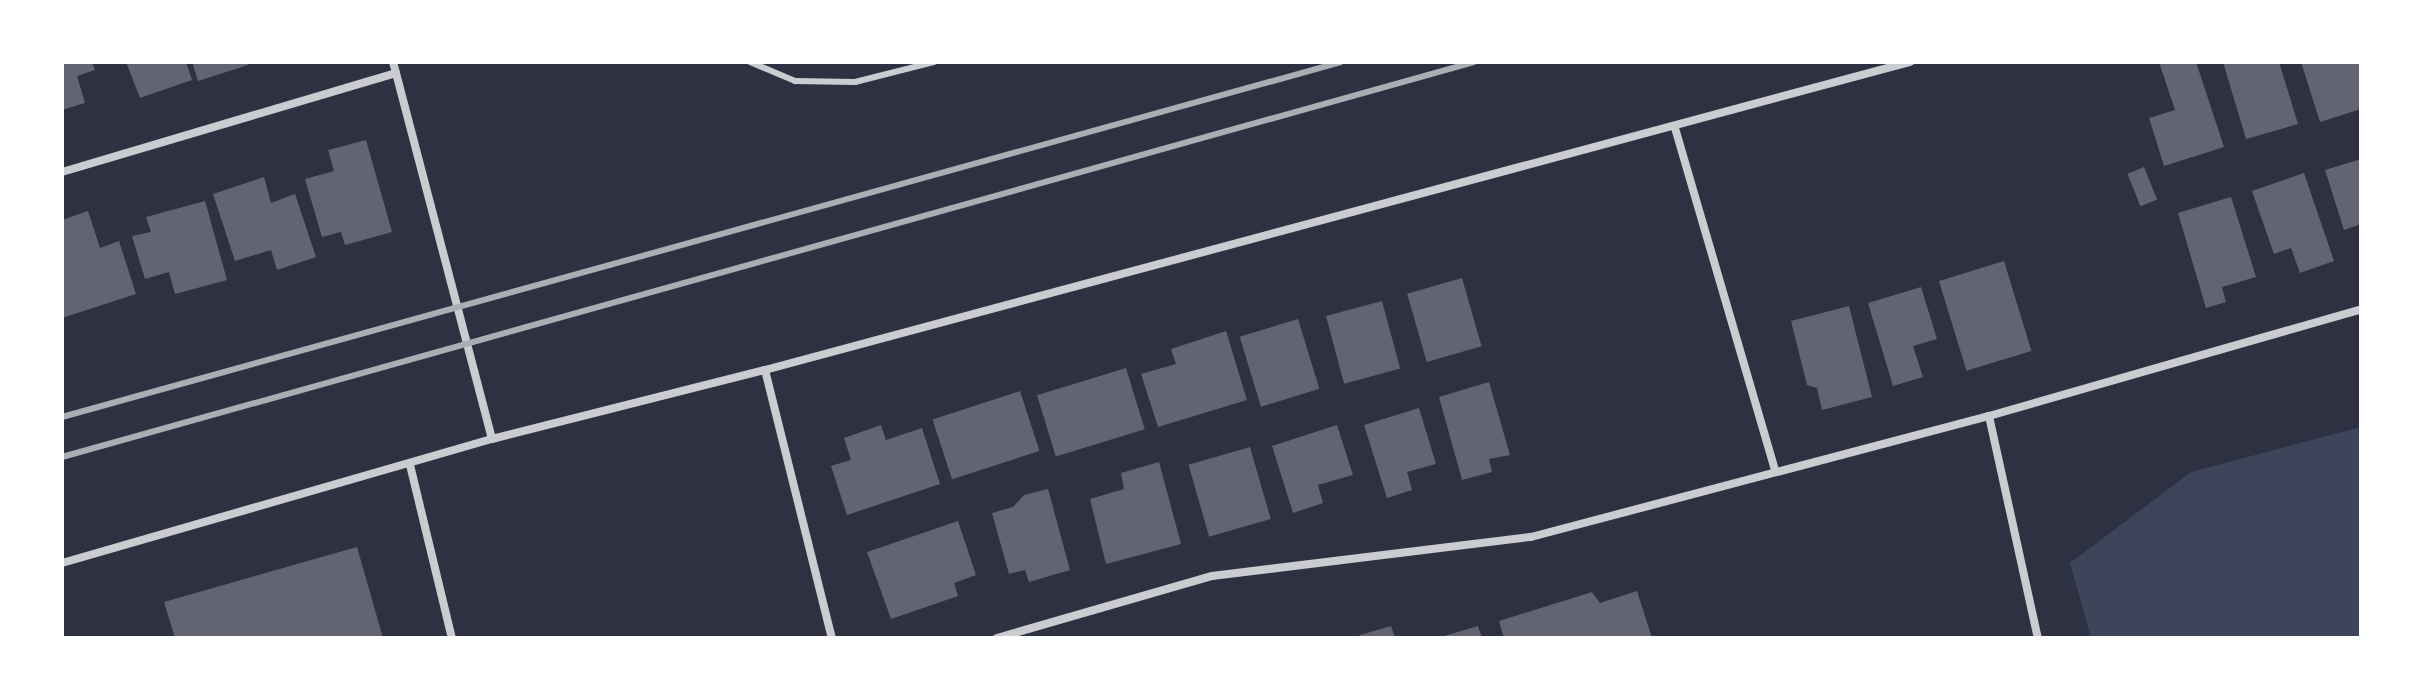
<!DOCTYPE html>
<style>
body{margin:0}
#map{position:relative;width:2423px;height:700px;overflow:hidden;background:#2d3142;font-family:"Exo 2",sans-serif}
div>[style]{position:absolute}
.green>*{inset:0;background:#3c4559}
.building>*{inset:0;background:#626471;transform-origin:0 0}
.service>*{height:6px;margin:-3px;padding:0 3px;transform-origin:3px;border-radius:3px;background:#caccd0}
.minor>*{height:8px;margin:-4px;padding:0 4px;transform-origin:4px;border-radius:4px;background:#caccd0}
.rail>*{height:6px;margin:-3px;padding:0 3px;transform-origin:3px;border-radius:3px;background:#abadb3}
span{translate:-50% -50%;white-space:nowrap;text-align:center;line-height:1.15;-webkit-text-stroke:6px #fff;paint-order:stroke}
.frame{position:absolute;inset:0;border:64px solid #fff;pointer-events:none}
</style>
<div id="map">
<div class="green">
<div style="clip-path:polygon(2361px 427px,2361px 638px,2091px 638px,2070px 563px,2191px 472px)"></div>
</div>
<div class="building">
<div style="clip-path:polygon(62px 62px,92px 62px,95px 70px,77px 76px,85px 103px,62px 110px)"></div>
<div style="clip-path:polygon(126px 62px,186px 62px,192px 80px,140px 98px)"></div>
<div style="clip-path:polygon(192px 62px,247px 62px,248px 65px,198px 81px)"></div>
<div style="clip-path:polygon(2159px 62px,2196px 62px,2224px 147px,2164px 166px,2149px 118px,2175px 110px)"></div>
<div style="clip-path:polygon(2223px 62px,2279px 62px,2298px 124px,2246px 139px)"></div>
<div style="clip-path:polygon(2301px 62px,2361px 62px,2361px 109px,2320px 122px)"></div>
<div style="clip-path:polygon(366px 140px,392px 232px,345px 245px,341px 232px,322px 237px,305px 179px,334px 171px,328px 150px)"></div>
<div style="clip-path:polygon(2361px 159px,2361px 224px,2344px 230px,2325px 170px)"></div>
<div style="left:2144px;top:167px;width:35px;height:18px;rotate:68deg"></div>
<div style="clip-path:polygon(2304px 173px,2334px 261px,2300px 273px,2291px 248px,2274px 254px,2252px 191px)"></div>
<div style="clip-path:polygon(264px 177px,271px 203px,295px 194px,316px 257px,277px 270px,271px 250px,235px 261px,213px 194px)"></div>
<div style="clip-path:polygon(2231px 197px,2256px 277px,2222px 287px,2226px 302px,2206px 308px,2178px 213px)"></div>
<div style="clip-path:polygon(205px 201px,227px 280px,175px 294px,169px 272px,145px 279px,132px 236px,151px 232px,146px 217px)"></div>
<div style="clip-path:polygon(88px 211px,100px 248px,119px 241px,136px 294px,62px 318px,62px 220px)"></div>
<div style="left:2004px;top:261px;width:94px;height:68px;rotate:73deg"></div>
<div style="left:1462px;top:278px;width:71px;height:57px;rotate:74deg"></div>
<div style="clip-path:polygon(1921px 287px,1937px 339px,1913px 346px,1923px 377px,1893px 386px,1868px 303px)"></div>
<div style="left:1382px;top:301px;width:70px;height:58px;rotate:75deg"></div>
<div style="clip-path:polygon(1849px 306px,1872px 397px,1822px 410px,1817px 388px,1807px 385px,1791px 321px)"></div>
<div style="left:1298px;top:319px;width:73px;height:61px;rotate:73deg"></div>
<div style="clip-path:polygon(1226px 331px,1247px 400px,1158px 427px,1141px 374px,1176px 364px,1171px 349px)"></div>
<div style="left:1126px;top:368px;width:64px;height:93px;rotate:73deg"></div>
<div style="clip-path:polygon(1489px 382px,1510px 455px,1489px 459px,1492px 472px,1462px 480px,1439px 397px)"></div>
<div style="left:1020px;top:391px;width:63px;height:92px;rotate:72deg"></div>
<div style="clip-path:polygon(1419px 408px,1436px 464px,1407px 472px,1412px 490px,1387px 498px,1364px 425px)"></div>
<div style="clip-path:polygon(881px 425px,886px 440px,922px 428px,940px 484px,847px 515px,831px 466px,851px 460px,844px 438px)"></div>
<div style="clip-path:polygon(1337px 425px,1353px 475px,1318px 485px,1323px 503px,1293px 513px,1272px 446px)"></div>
<div style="left:1250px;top:447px;width:75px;height:64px;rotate:74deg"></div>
<div style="clip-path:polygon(1159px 462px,1181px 544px,1106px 564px,1090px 499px,1124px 489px,1121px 473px)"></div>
<div style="clip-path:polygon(1048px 489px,1070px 570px,1029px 582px,1025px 570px,1009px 574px,992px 513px,1013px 507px,1024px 495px)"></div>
<div style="clip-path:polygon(958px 521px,976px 575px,954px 583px,958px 596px,891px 619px,867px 552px)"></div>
<div style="clip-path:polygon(357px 547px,383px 638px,175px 638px,164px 602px)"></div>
<div style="clip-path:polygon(1637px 591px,1652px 638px,1504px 638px,1499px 621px,1592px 592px,1600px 603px)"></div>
<div style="clip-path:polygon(1391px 626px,1395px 638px,1358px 638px,1360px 635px)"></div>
<div style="clip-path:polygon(1478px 626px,1482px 638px,1441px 638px,1441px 637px)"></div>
</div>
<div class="service">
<div style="left:750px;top:62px;width:49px;rotate:22.9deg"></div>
<div style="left:795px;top:81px;width:60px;rotate:1deg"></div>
<div style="left:855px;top:82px;width:81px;rotate:-14.2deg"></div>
</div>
<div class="minor">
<div style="left:396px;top:73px;width:378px;rotate:75.3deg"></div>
<div style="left:1675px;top:128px;width:357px;rotate:73.7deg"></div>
<div style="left:62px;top:172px;width:348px;rotate:-16.5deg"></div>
<div style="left:396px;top:73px;width:11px;rotate:-105deg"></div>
<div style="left:765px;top:370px;width:276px;rotate:76deg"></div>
<div style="left:1989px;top:416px;width:227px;rotate:77.6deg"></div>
<div style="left:410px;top:465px;width:178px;rotate:76.4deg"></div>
<div style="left:62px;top:563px;width:448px;rotate:-16.1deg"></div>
<div style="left:492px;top:439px;width:282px;rotate:-14.2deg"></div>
<div style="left:765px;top:370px;width:1186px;rotate:-15.06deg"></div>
<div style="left:997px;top:638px;width:224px;rotate:-16.1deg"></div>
<div style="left:1212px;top:576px;width:321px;rotate:-7deg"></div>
<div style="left:1531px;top:537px;width:474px;rotate:-14.8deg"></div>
<div style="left:1989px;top:416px;width:387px;rotate:-16deg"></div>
</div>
<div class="rail">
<div style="left:62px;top:417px;width:1327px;rotate:-15.51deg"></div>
<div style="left:62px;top:457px;width:1466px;rotate:-15.63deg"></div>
</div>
<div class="frame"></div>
</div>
